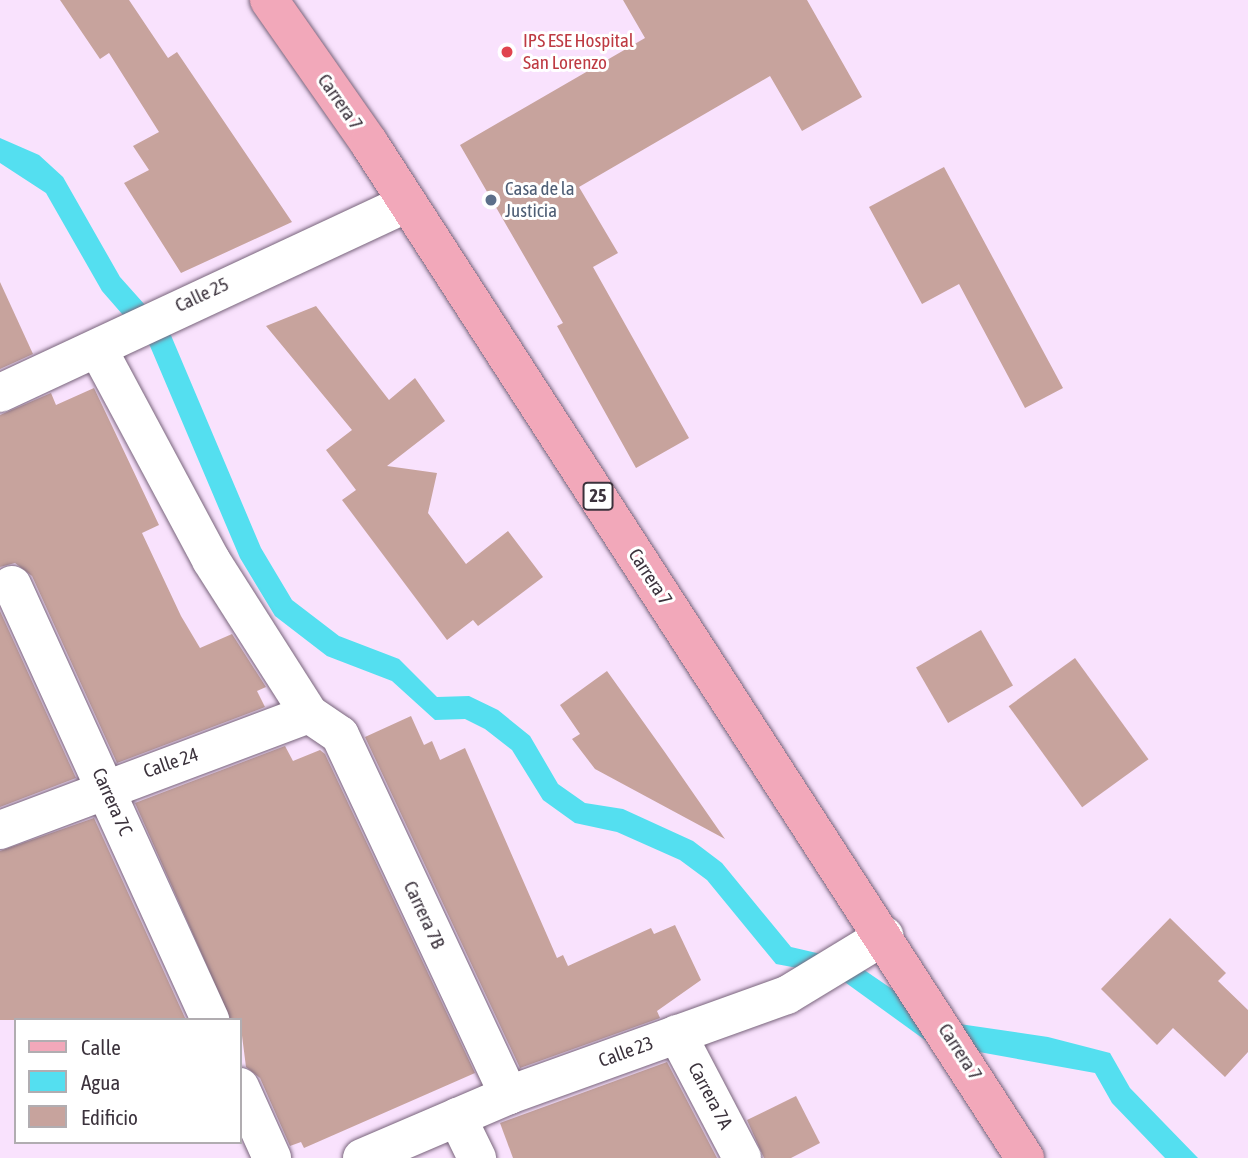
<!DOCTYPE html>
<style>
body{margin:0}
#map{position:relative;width:1248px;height:1158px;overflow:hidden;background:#f9e2fd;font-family:"Asap Condensed",sans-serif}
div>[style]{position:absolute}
.water>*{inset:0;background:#54dff0}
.building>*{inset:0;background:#c7a39d;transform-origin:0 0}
.roads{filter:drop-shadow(0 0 2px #78647b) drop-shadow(0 0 2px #78647b)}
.minor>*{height:38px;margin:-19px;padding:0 19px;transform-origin:19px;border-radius:19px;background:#fff}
.major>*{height:38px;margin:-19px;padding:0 19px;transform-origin:19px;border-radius:19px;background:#f2a8ba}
.dots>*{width:19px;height:19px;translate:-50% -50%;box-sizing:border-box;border:4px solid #fff;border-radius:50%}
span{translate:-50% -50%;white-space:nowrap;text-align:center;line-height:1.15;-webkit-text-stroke:6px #fff;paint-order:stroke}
.shield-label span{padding:2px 5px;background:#fff;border:2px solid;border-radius:5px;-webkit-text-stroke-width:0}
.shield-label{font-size:18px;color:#3b323c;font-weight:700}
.health-label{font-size:19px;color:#be3a42}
.left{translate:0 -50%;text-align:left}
.street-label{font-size:19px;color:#3b323c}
.service-label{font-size:19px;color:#4e5e75}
.legend{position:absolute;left:14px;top:1018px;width:228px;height:126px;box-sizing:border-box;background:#fff;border:2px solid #b1adb1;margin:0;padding:9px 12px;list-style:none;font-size:21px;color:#3b323c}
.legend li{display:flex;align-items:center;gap:14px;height:35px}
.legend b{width:35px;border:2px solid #b1adb1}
</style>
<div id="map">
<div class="water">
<div style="clip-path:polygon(0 138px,39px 155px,63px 177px,120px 277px,170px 333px,261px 548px,292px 600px,339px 636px,399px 659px,437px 697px,469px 696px,498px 710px,530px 736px,558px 784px,585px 803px,623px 809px,693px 841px,722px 863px,791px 947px,851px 961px,939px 1021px,1048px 1037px,1110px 1053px,1130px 1088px,1198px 1158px,1165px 1158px,1112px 1103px,1095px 1073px,929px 1043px,835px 975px,776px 964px,707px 880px,680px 860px,617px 832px,575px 823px,543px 800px,512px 750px,485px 729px,465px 719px,435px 720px,392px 681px,327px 656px,275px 616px,240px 558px,150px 346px,102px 291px,46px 193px,0 163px)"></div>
</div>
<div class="building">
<div style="clip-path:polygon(60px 0,129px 0,168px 58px,177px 52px,292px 222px,181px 273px,124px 183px,149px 170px,133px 146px,159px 132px,109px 53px,100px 59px)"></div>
<div style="clip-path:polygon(623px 0,807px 0,862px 97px,802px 131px,770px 76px,579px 187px,618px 253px,593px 267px,689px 438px,636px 468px,557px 326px,563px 323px,460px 145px,645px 38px)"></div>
<div style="clip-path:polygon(944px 167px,1063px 388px,1025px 408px,959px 284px,922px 304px,869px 207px)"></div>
<div style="clip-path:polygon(0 282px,33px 354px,0 369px)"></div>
<div style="clip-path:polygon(316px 306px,389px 400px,415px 378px,445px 421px,387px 466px,437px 473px,428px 513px,466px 564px,508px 531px,543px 577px,478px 626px,473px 620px,447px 640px,342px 500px,356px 490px,326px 450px,352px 430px,266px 326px)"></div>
<div style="clip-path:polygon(94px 388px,159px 525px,142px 533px,181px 616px,200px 648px,232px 634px,266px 687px,257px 691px,265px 707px,117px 763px,32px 576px,15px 563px,0 567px,0 415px,51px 393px,56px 405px)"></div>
<div style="clip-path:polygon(0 611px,76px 778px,0 807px)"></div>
<div style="left:981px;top:630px;width:64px;height:75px;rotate:60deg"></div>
<div style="left:1075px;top:658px;width:125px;height:82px;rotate:54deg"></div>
<div style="clip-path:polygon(607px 671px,664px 751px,725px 839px,595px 769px,572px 739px,580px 734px,560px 705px)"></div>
<div style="clip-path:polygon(411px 716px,424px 745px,432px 741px,440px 760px,465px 748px,557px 958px,563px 955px,568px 966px,651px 928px,654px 934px,675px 925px,701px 980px,657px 1011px,660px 1018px,520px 1068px,365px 737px)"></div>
<div style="clip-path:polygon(285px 746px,293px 761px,320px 750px,325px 754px,475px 1073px,304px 1148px,301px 1142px,290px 1146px,260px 1078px,246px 1067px,240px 1020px,231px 1020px,135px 803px)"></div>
<div style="clip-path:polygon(94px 818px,186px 1020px,0 1020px,0 851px)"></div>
<div style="clip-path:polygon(1170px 918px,1226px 973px,1218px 981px,1248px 1010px,1248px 1052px,1225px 1077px,1173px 1028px,1157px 1045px,1101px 989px)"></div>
<div style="clip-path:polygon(667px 1062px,717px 1158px,513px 1158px,500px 1123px)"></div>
<div style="clip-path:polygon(796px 1096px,820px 1143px,791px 1158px,764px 1158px,747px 1120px)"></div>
</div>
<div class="roads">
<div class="minor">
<div style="left:99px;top:351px;width:237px;rotate:61.8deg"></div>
<div style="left:211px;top:560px;width:183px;rotate:57.5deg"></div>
<div style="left:0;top:393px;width:449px;rotate:-25deg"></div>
<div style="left:12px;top:585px;width:478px;rotate:65.5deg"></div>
<div style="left:0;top:830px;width:330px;rotate:-20.6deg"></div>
<div style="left:309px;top:714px;width:37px;rotate:34deg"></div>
<div style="left:340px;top:735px;width:398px;rotate:64.9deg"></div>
<div style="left:677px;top:1034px;width:140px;rotate:62.3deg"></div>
<div style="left:240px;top:1087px;width:78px;rotate:65.7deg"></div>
<div style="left:457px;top:1117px;width:46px;rotate:64deg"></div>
<div style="left:362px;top:1158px;width:160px;rotate:-23.2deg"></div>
<div style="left:509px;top:1095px;width:295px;rotate:-19.8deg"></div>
<div style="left:787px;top:995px;width:114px;rotate:-31.3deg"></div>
</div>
<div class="major">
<div style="left:269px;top:0;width:174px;rotate:55deg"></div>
<div style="left:369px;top:143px;width:1209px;rotate:57.13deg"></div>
</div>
</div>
<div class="dots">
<div style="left:507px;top:52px;background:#e0444e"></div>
<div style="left:491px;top:200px;background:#5c6f8a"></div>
</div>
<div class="shield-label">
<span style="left:598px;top:496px">25</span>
</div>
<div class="health-label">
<span class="left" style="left:523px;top:52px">IPS ESE Hospital<br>San Lorenzo</span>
</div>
<div class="street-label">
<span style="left:340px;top:102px;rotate:55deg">Carrera 7</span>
<span style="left:202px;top:295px;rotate:-25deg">Calle 25</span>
<span style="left:650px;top:577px;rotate:57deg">Carrera 7</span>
<span style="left:171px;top:763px;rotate:-19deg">Calle 24</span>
<span style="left:112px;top:802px;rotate:66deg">Carrera 7C</span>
<span style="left:424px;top:915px;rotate:65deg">Carrera 7B</span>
<span style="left:626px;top:1052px;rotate:-20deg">Calle 23</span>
<span style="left:960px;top:1052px;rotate:57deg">Carrera 7</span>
<span style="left:710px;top:1096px;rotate:62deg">Carrera 7A</span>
</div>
<div class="service-label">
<span class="left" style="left:505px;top:200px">Casa de la<br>Justicia</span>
</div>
<ul class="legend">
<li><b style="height:9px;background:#f2a8ba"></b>Calle</li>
<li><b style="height:19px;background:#54dff0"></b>Agua</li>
<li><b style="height:19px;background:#c7a39d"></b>Edificio</li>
</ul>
</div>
